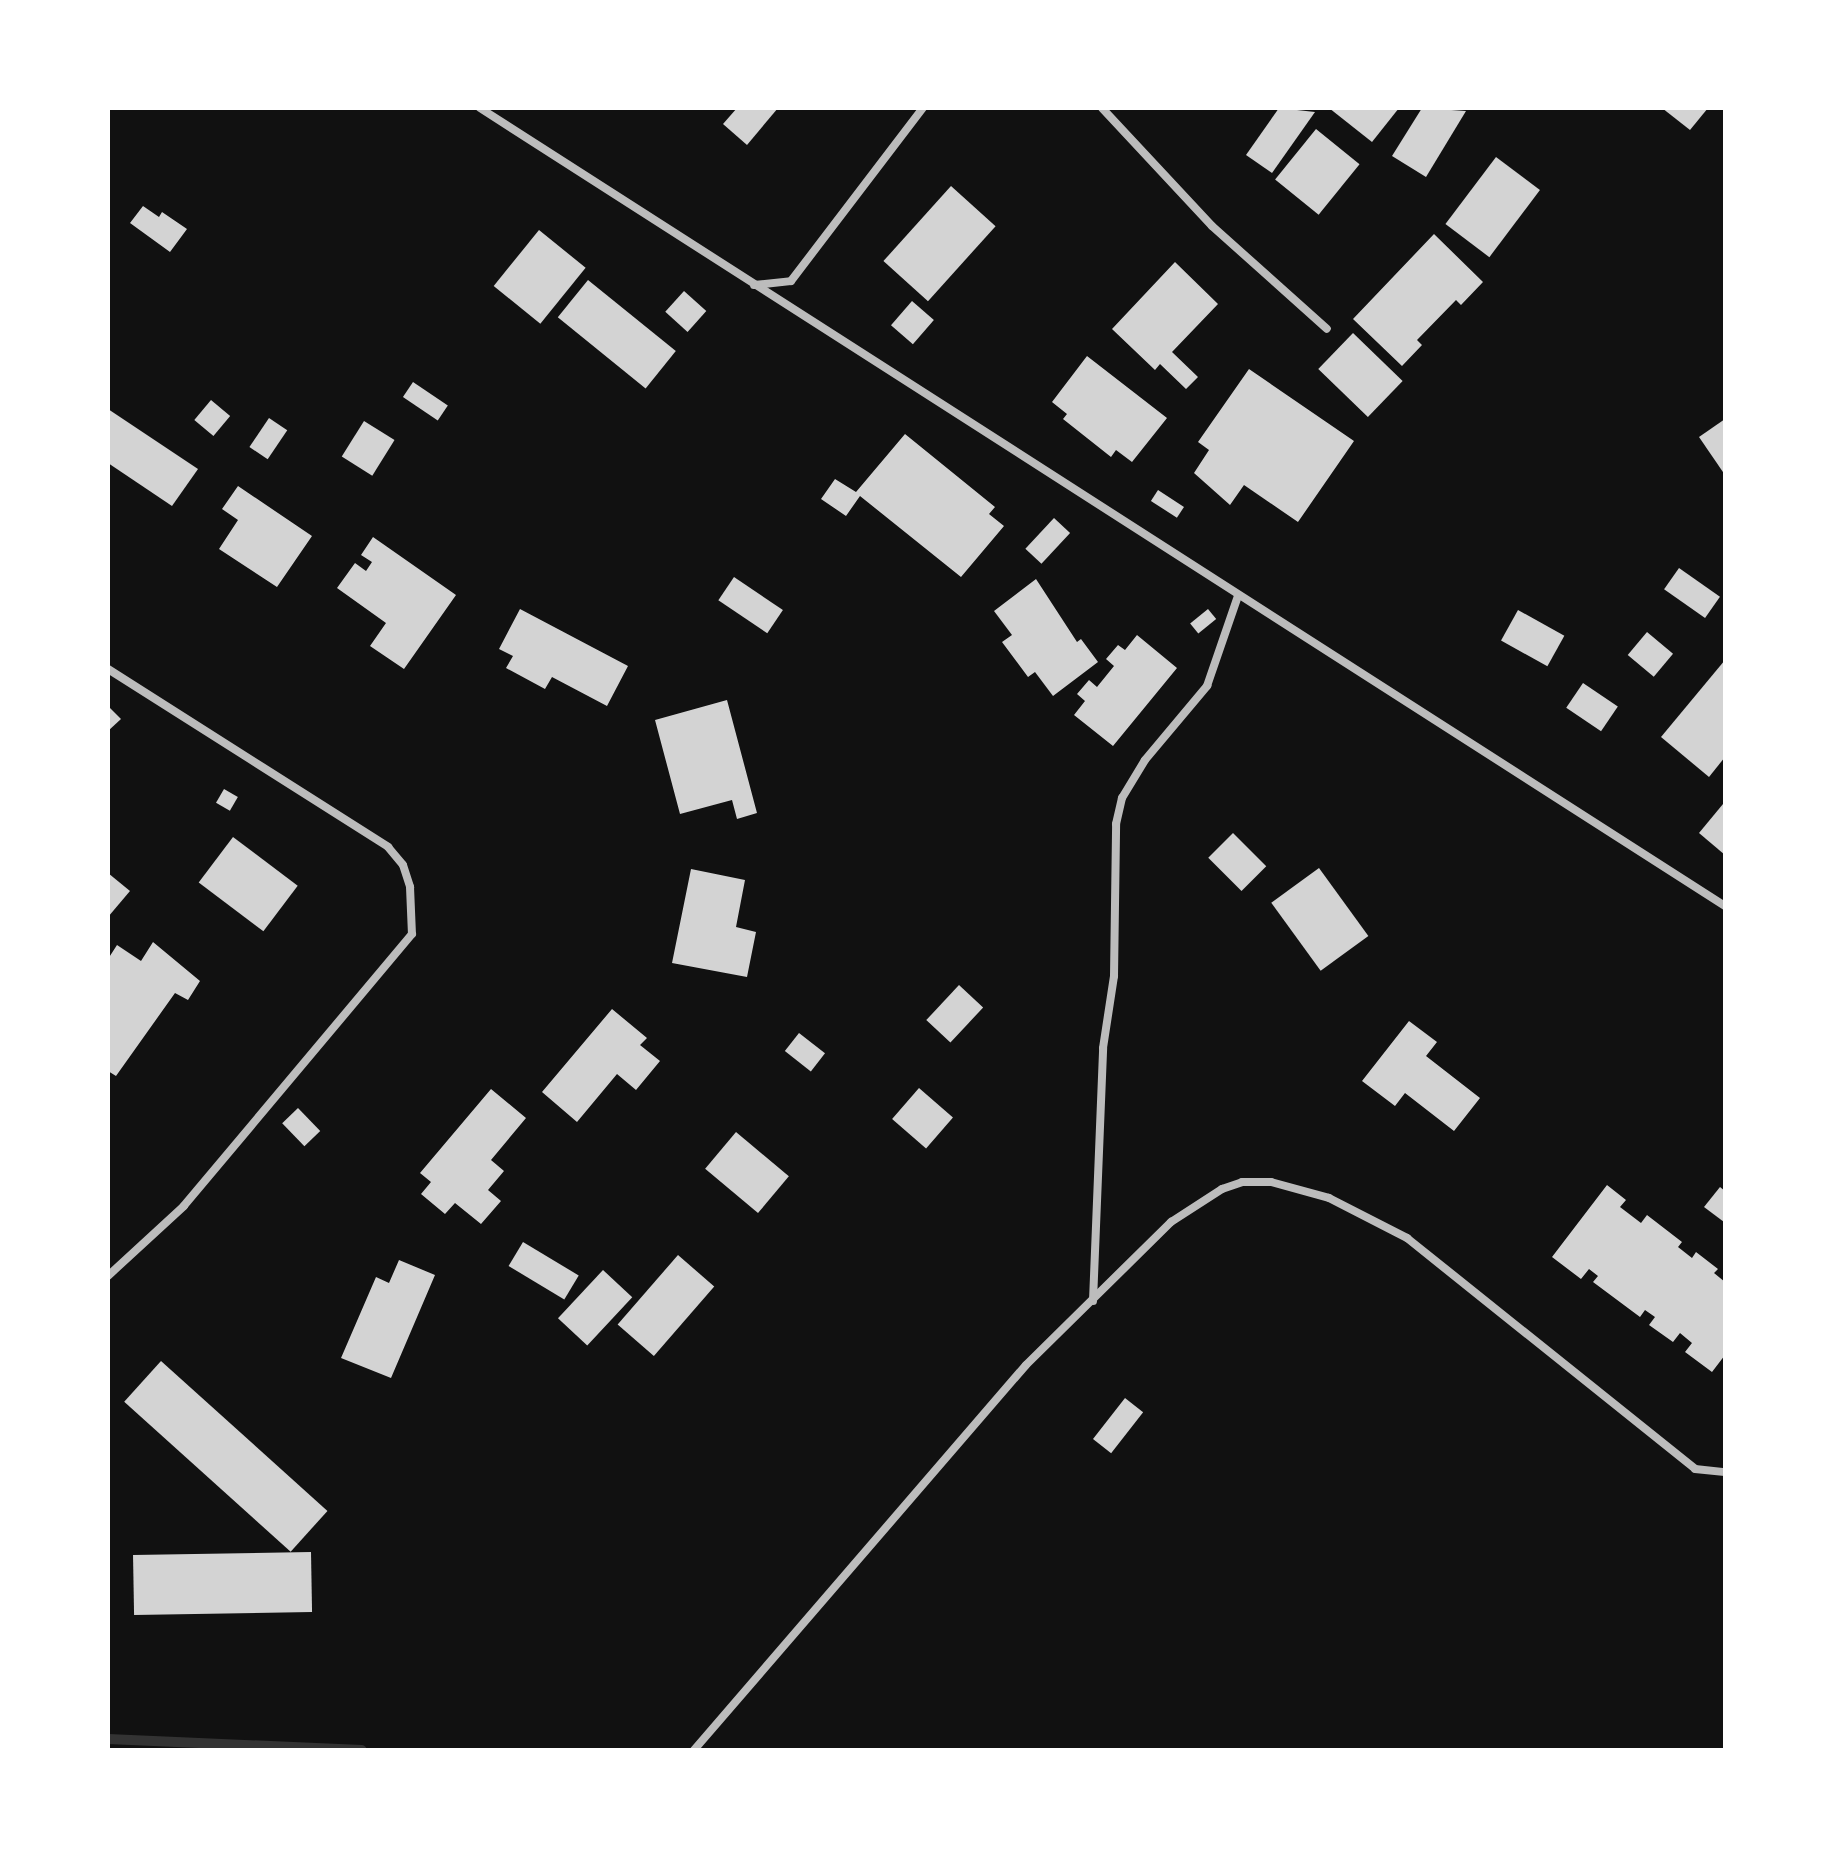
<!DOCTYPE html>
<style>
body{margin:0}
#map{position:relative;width:1833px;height:1858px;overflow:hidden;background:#111;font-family:"Alegreya Sans",sans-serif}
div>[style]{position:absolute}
.stream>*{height:10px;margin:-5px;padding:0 5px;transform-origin:5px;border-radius:5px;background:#333}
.building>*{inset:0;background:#d3d3d3;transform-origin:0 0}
.minor>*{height:8px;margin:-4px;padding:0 4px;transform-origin:4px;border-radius:4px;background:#bcbcbc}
span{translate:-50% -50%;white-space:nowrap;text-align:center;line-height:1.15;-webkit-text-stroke:8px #fff;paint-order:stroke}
.frame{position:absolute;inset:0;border:110px solid #fff;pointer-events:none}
</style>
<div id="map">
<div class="stream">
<div style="left:108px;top:1739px;width:254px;rotate:2.5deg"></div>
</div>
<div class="building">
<div style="clip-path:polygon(737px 108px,778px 108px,747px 145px,723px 124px)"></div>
<div style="clip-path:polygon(1279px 108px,1315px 112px,1272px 173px,1246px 155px)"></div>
<div style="clip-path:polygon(1329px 108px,1399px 108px,1372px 142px)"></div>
<div style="clip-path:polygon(1422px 108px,1466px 111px,1426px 177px,1392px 156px)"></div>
<div style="clip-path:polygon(1662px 108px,1708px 108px,1690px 130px)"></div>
<div style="left:1316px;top:129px;width:56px;height:65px;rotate:39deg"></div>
<div style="left:1496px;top:157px;width:55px;height:84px;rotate:37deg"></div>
<div style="left:951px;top:186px;width:60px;height:101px;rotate:42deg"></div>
<div style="clip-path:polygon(143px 206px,159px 217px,162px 212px,187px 229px,170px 252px,130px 223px)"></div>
<div style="left:539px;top:230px;width:60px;height:72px;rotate:39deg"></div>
<div style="clip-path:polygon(1434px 234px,1483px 282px,1461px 305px,1456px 300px,1417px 340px,1422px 345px,1402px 366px,1353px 319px)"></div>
<div style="clip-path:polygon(1175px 262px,1218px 304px,1172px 352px,1198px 377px,1186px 389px,1160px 364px,1155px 370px,1112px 329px)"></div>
<div style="left:588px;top:280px;width:113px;height:48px;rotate:39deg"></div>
<div style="left:684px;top:291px;width:30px;height:28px;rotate:42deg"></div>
<div style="left:912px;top:301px;width:29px;height:32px;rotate:41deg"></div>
<div style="left:1353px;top:333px;width:69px;height:50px;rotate:44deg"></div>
<div style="clip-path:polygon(1087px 356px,1167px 418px,1132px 462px,1116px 450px,1111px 457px,1063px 419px,1067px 414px,1052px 402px)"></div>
<div style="clip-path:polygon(1249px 369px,1354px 441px,1298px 522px,1244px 485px,1230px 505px,1194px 473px,1209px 450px,1198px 442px)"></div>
<div style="left:413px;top:382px;width:42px;height:18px;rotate:34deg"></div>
<div style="left:211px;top:400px;width:25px;height:26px;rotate:40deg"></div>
<div style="clip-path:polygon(108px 409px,198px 469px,172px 506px,108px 463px)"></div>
<div style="left:269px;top:418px;width:22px;height:35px;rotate:34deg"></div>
<div style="clip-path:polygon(1725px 419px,1725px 475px,1699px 437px)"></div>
<div style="left:364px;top:421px;width:36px;height:42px;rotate:32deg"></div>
<div style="clip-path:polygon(905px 434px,995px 507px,989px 514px,1004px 526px,961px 577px,860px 496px,846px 516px,821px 499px,835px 479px,856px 492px)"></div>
<div style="clip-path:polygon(238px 486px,312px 536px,277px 587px,219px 549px,238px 520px,222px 509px)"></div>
<div style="left:1158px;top:490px;width:31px;height:13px;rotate:33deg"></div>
<div style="left:1054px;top:518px;width:22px;height:42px;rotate:43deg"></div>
<div style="clip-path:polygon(373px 537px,456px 595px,404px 669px,370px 646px,386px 623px,337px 588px,355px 563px,366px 571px,372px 562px,361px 555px)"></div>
<div style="left:1679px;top:568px;width:50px;height:26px;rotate:35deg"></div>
<div style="left:734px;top:577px;width:59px;height:28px;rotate:34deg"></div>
<div style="clip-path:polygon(1036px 579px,1077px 642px,1081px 639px,1098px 662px,1053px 696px,1035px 672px,1028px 677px,1002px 642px,1012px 635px,994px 611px)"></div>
<div style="clip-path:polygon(520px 609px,628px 666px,607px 706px,552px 677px,545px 689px,506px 668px,513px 656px,499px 649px)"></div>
<div style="left:1208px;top:609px;width:13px;height:23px;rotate:51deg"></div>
<div style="left:1518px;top:610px;width:53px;height:35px;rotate:29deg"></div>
<div style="left:1647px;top:632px;width:34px;height:30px;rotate:40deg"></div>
<div style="clip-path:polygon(1137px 635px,1177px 668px,1113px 746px,1074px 715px,1085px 701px,1077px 694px,1089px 680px,1097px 687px,1114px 666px,1106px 659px,1118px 645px,1125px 650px)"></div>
<div style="clip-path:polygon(1725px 660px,1725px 757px,1709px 777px,1661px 737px)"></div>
<div style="left:1583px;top:683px;width:42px;height:30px;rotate:34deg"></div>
<div style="clip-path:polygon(727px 700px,757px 813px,737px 819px,732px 800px,680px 814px,655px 720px)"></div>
<div style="clip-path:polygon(108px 706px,121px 719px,108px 731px)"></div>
<div style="left:224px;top:789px;width:16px;height:16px;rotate:30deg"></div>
<div style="clip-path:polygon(1723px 804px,1725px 805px,1725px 855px,1699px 833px)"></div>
<div style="left:1233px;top:833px;width:47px;height:35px;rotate:45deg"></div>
<div style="left:233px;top:837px;width:81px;height:57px;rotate:37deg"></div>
<div style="left:1319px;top:868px;width:84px;height:59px;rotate:54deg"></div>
<div style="clip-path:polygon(691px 869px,745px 880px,736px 927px,756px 932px,747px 977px,672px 963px)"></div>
<div style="clip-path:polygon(108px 873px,130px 891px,108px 917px)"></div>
<div style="clip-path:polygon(153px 942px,200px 981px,188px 1000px,175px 993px,116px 1076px,108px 1071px,108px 959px,117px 945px,141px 961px)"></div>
<div style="left:959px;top:985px;width:33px;height:48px;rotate:43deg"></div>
<div style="clip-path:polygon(612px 1009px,647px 1038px,640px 1045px,660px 1061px,636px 1090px,617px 1074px,577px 1122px,542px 1092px)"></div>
<div style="clip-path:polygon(1409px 1021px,1437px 1042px,1426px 1056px,1480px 1098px,1454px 1131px,1405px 1093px,1395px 1106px,1362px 1081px)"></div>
<div style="left:799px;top:1033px;width:33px;height:23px;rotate:38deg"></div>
<div style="left:919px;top:1088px;width:45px;height:41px;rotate:41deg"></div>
<div style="clip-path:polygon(491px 1089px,526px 1118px,491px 1160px,504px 1171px,488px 1190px,501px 1201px,481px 1224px,455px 1203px,445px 1214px,421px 1194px,431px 1182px,420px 1173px)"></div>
<div style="left:298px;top:1108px;width:32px;height:22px;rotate:46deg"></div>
<div style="left:736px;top:1132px;width:69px;height:48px;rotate:40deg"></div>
<div style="clip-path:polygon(1607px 1185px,1626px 1200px,1620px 1207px,1641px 1223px,1647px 1215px,1682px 1242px,1678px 1247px,1692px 1258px,1696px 1252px,1718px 1269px,1714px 1273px,1725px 1282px,1725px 1355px,1712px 1372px,1685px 1352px,1692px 1343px,1680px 1333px,1673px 1342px,1649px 1325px,1655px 1317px,1645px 1310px,1640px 1317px,1593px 1282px,1598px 1276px,1589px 1269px,1581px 1279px,1552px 1257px)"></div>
<div style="clip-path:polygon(1720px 1187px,1725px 1191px,1724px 1222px,1704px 1207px)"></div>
<div style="left:523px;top:1242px;width:65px;height:28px;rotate:31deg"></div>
<div style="left:678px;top:1255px;width:48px;height:92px;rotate:41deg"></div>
<div style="clip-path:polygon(399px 1260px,435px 1275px,391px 1378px,341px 1358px,376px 1277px,389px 1283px)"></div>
<div style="left:603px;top:1270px;width:40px;height:66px;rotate:43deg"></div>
<div style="left:161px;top:1361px;width:224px;height:55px;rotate:42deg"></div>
<div style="left:1125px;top:1398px;width:23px;height:52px;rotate:38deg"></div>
<div style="left:311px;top:1552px;width:60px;height:178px;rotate:89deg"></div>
</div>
<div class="minor">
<div style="left:480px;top:108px;width:1479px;rotate:32.66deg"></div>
<div style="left:1102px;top:108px;width:161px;rotate:47deg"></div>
<div style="left:1212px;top:226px;width:154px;rotate:41.8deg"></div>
<div style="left:754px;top:285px;width:37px;rotate:-6deg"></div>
<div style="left:791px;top:281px;width:218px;rotate:-52.7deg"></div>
<div style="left:108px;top:669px;width:332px;rotate:32.4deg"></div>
<div style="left:388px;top:847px;width:23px;rotate:50deg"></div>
<div style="left:403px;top:865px;width:23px;rotate:72deg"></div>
<div style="left:410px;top:887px;width:47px;rotate:87.6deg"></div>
<div style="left:412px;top:934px;width:355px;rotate:130deg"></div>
<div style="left:184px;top:1206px;width:103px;rotate:137.4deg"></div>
<div style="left:1093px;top:1301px;width:253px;rotate:-87.7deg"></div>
<div style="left:1103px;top:1048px;width:73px;rotate:-81.3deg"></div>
<div style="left:1114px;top:976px;width:152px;rotate:-89.2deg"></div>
<div style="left:1116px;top:824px;width:27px;rotate:-77deg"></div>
<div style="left:1122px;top:798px;width:44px;rotate:-58.8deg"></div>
<div style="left:1145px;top:760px;width:97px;rotate:-50deg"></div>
<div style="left:1207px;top:686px;width:95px;rotate:-71deg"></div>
<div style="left:694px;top:1750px;width:508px;rotate:-49.23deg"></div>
<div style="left:1026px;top:1365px;width:204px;rotate:-44.6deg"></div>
<div style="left:1171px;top:1222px;width:61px;rotate:-32.9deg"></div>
<div style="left:1222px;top:1189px;width:21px;rotate:-19deg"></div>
<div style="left:1242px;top:1182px;width:29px"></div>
<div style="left:1271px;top:1182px;width:60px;rotate:15.4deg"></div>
<div style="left:1329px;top:1198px;width:88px;rotate:27.1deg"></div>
<div style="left:1407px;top:1238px;width:369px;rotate:38.7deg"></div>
<div style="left:1695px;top:1469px;width:30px;rotate:6deg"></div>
</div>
<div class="frame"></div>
</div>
